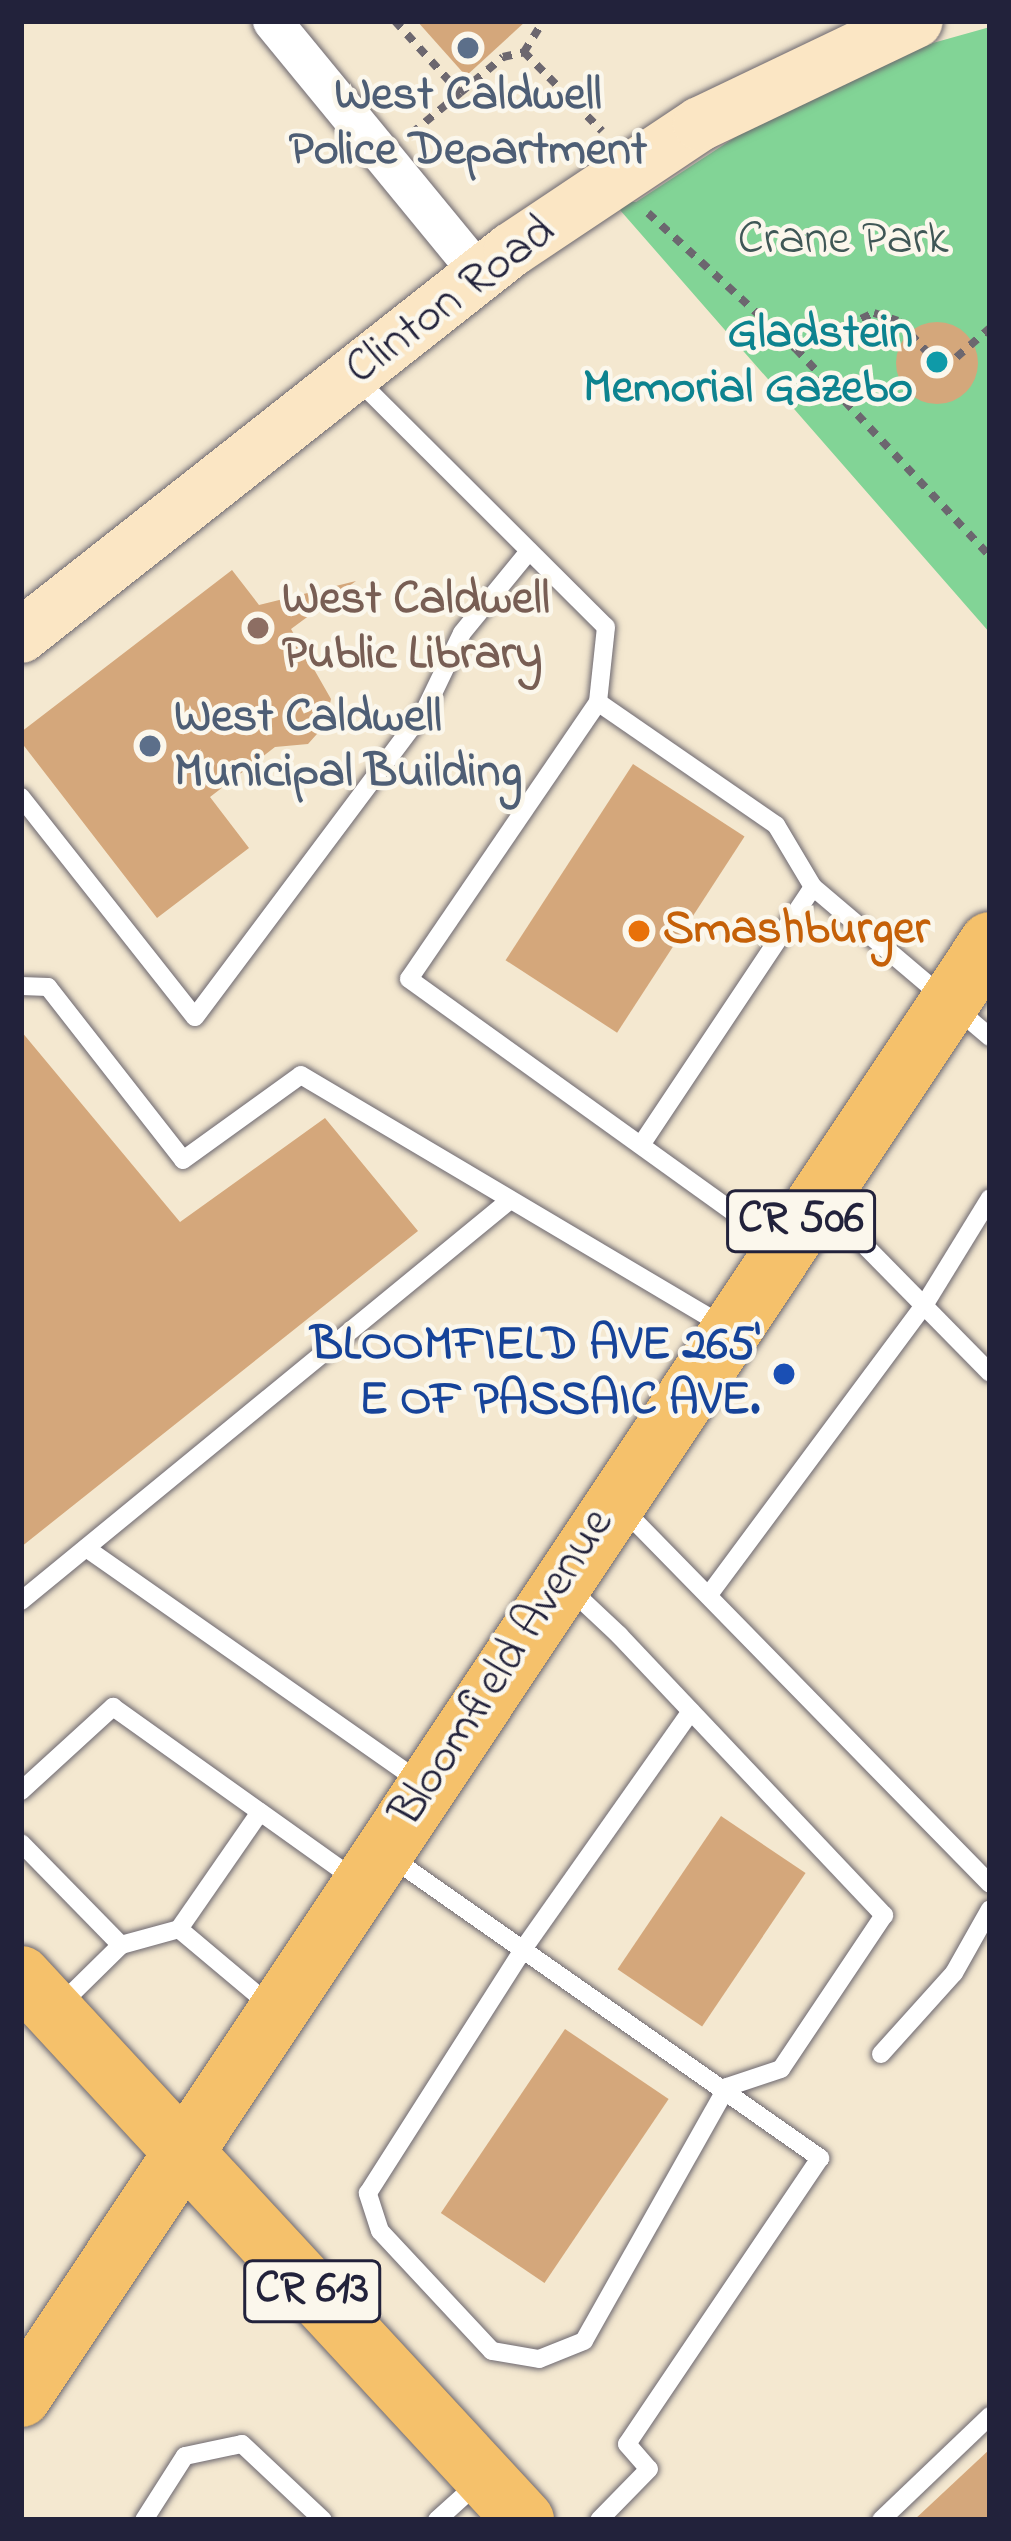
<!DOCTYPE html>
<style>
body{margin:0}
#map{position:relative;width:1011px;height:2541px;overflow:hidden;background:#f4e8d0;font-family:"Indie Flower",sans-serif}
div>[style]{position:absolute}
.green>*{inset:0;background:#82d496}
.building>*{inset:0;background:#d4a77b;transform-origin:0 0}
.round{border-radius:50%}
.path>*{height:8px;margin-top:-4px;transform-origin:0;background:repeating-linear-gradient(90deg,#6c676f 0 9px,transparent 0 18px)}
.roads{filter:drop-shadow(0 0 3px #6c676f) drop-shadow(0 0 3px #6c676f)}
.lane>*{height:18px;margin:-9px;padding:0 9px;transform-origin:9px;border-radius:9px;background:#fff}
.street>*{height:39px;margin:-19.5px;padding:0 19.5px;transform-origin:19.5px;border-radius:19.5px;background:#fff}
.secondary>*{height:54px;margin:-27px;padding:0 27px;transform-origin:27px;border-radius:27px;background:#fbe6c4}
.primary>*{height:60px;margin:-30px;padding:0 30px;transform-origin:30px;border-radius:30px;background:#f5c16b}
.dots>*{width:33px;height:33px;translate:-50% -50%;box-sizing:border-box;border:6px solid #fbf7ec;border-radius:50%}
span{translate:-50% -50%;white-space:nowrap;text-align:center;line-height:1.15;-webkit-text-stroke:9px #fbf7ec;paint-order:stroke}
.shield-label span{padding:3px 9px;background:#fbf7ec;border:3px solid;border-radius:9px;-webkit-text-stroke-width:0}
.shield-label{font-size:45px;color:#22223b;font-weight:700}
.service-label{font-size:48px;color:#4e5e75;font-weight:700}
.left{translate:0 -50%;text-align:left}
.park-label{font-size:48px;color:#3f5756}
.street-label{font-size:48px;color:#22223b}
.culture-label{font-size:48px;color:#0d838f;font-weight:700}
.right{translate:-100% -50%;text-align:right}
.education-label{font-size:48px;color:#785e54;font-weight:700}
.food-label{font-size:48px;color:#c56008;font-weight:700}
.transit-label{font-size:48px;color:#164399;font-weight:700}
.frame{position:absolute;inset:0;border:24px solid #22223b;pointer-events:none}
</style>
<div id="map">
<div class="green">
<div style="clip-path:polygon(990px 27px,990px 633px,613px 202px,636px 202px,840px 69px)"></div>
</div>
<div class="building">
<div style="clip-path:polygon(417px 21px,526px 21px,466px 76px)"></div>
<div class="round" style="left:896px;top:322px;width:82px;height:82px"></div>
<div style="clip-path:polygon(232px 570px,259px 605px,356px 581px,291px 629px,331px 699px,325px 725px,308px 744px,275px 747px,210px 797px,249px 848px,157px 918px,21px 742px,21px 732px)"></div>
<div style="left:633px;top:764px;width:133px;height:234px;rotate:33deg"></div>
<div style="clip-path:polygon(21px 1031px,180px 1222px,325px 1118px,418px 1231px,21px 1547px)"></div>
<div style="left:721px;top:1816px;width:102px;height:185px;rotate:34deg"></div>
<div style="left:565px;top:2029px;width:125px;height:222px;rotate:34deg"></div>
<div style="clip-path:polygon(990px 2449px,990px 2520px,914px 2520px)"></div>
</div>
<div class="path">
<div style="left:395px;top:21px;width:97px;rotate:47.9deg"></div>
<div style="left:460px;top:93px;width:64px;rotate:140.1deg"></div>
<div style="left:524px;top:52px;width:111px;rotate:45.4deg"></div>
<div style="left:460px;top:93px;width:56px;rotate:-39.9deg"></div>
<div style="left:503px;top:57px;width:22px;rotate:-13deg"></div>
<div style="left:524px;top:52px;width:36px;rotate:-58deg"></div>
<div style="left:648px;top:213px;width:201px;rotate:42.6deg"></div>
<div style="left:796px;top:349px;width:284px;rotate:46.9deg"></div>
<div style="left:796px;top:349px;width:86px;rotate:-24.8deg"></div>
<div style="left:874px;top:313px;width:25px;rotate:18deg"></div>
<div style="left:898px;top:321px;width:66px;rotate:46.8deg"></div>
<div style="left:943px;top:369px;width:62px;rotate:-41.1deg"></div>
</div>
<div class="roads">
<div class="lane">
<div style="left:357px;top:379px;width:351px;rotate:44.9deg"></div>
<div style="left:606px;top:627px;width:75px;rotate:96.1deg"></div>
<div style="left:21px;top:797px;width:280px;rotate:51.7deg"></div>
<div style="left:195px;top:1017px;width:384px;rotate:-53.2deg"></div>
<div style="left:425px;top:710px;width:85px;rotate:-64.3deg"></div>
<div style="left:462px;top:633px;width:106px;rotate:-50.7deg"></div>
<div style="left:813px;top:887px;width:232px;rotate:40.3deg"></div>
<div style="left:21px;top:986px;width:27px;rotate:2deg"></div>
<div style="left:48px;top:987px;width:219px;rotate:52deg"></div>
<div style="left:183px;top:1160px;width:145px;rotate:-35.8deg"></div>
<div style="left:301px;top:1075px;width:494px;rotate:30.7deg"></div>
<div style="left:641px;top:1145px;width:310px;rotate:-56.3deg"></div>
<div style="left:813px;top:887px;width:72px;rotate:-120.8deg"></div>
<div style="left:776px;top:825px;width:216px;rotate:-145.4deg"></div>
<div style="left:598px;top:702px;width:335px;rotate:124.3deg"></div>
<div style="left:409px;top:979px;width:453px;rotate:35.7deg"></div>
<div style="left:825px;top:1205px;width:235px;rotate:45.5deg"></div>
<div style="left:624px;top:1510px;width:523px;rotate:45.62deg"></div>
<div style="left:86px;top:1548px;width:409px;rotate:35deg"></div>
<div style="left:569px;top:1588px;width:69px;rotate:43.2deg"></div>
<div style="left:619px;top:1635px;width:386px;rotate:46.6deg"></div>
<div style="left:884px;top:1915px;width:185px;rotate:123.8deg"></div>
<div style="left:781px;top:2069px;width:57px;rotate:161.6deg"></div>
<div style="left:727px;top:2087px;width:291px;rotate:119.4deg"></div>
<div style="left:584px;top:2341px;width:48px;rotate:158.2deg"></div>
<div style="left:539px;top:2359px;width:48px;rotate:-170.3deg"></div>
<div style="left:492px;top:2351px;width:164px;rotate:-133deg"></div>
<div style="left:380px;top:2231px;width:40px;rotate:-108deg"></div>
<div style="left:368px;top:2193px;width:294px;rotate:-57.5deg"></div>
<div style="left:526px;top:1945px;width:286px;rotate:-54.8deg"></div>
<div style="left:711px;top:1592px;width:355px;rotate:-53.4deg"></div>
<div style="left:923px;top:1307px;width:128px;rotate:-58.4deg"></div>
<div style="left:21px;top:1601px;width:632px;rotate:-39.35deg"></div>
<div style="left:21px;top:1791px;width:125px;rotate:-42.4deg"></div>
<div style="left:113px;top:1707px;width:296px;rotate:35.5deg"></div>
<div style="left:21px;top:1843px;width:143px;rotate:45.6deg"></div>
<div style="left:392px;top:1858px;width:523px;rotate:35.03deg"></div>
<div style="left:820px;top:2158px;width:345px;rotate:124deg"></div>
<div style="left:627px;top:2444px;width:33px;rotate:49deg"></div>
<div style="left:649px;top:2469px;width:71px;rotate:134.4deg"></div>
<div style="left:179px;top:1929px;width:121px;rotate:40deg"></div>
<div style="left:59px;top:2006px;width:87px;rotate:-44.5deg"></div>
<div style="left:121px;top:1945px;width:60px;rotate:-15.4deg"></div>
<div style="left:179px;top:1929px;width:142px;rotate:-55.3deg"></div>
<div style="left:881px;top:2054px;width:109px;rotate:-48deg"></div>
<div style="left:954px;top:1973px;width:73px;rotate:-60.6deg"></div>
<div style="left:144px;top:2520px;width:76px;rotate:-57.4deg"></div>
<div style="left:185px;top:2456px;width:58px;rotate:-11.9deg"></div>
<div style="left:242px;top:2444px;width:111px;rotate:43.2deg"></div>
<div style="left:437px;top:2520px;width:55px;rotate:-42.1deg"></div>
<div style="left:881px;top:2520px;width:151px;rotate:-43.7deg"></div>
</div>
<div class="street">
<div style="left:272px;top:21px;width:328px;rotate:50.6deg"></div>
</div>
<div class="secondary">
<div style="left:21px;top:636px;width:624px;rotate:-38.23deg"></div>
<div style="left:511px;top:250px;width:227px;rotate:-33.7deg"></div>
<div style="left:700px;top:124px;width:239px;rotate:-25.5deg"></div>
</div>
<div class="primary">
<div style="left:21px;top:1976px;width:741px;rotate:47.24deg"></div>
<div style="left:21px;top:2397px;width:1748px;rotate:-56.34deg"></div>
</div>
</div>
<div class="dots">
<div style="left:468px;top:48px;background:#5c6f8a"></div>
<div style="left:937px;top:362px;background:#0f9aa8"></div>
<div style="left:258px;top:628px;background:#8d6e63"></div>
<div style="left:150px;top:746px;background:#5c6f8a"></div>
<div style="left:639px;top:931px;background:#e8710a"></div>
<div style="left:784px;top:1374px;background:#1a4fb4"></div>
</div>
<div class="shield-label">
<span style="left:801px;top:1221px">CR 506</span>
<span style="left:312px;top:2291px">CR 613</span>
</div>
<div class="service-label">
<span style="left:468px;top:124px">West Caldwell<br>Police Department</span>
<span class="left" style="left:174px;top:746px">West Caldwell<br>Municipal Building</span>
</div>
<div class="park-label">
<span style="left:843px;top:241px">Crane Park</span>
</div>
<div class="street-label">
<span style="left:451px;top:301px;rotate:-37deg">Clinton Road</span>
<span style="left:503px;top:1668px;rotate:-57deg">Bloomfield Avenue</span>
</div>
<div class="culture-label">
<span class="right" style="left:913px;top:362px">Gladstein<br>Memorial Gazebo</span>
</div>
<div class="education-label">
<span class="left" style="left:282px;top:628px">West Caldwell<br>Public Library</span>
</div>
<div class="food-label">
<span class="left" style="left:663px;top:931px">Smashburger</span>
</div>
<div class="transit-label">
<span class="right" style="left:760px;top:1374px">BLOOMFIELD AVE 265'<br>E OF PASSAIC AVE.</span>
</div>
<div class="frame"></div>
</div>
